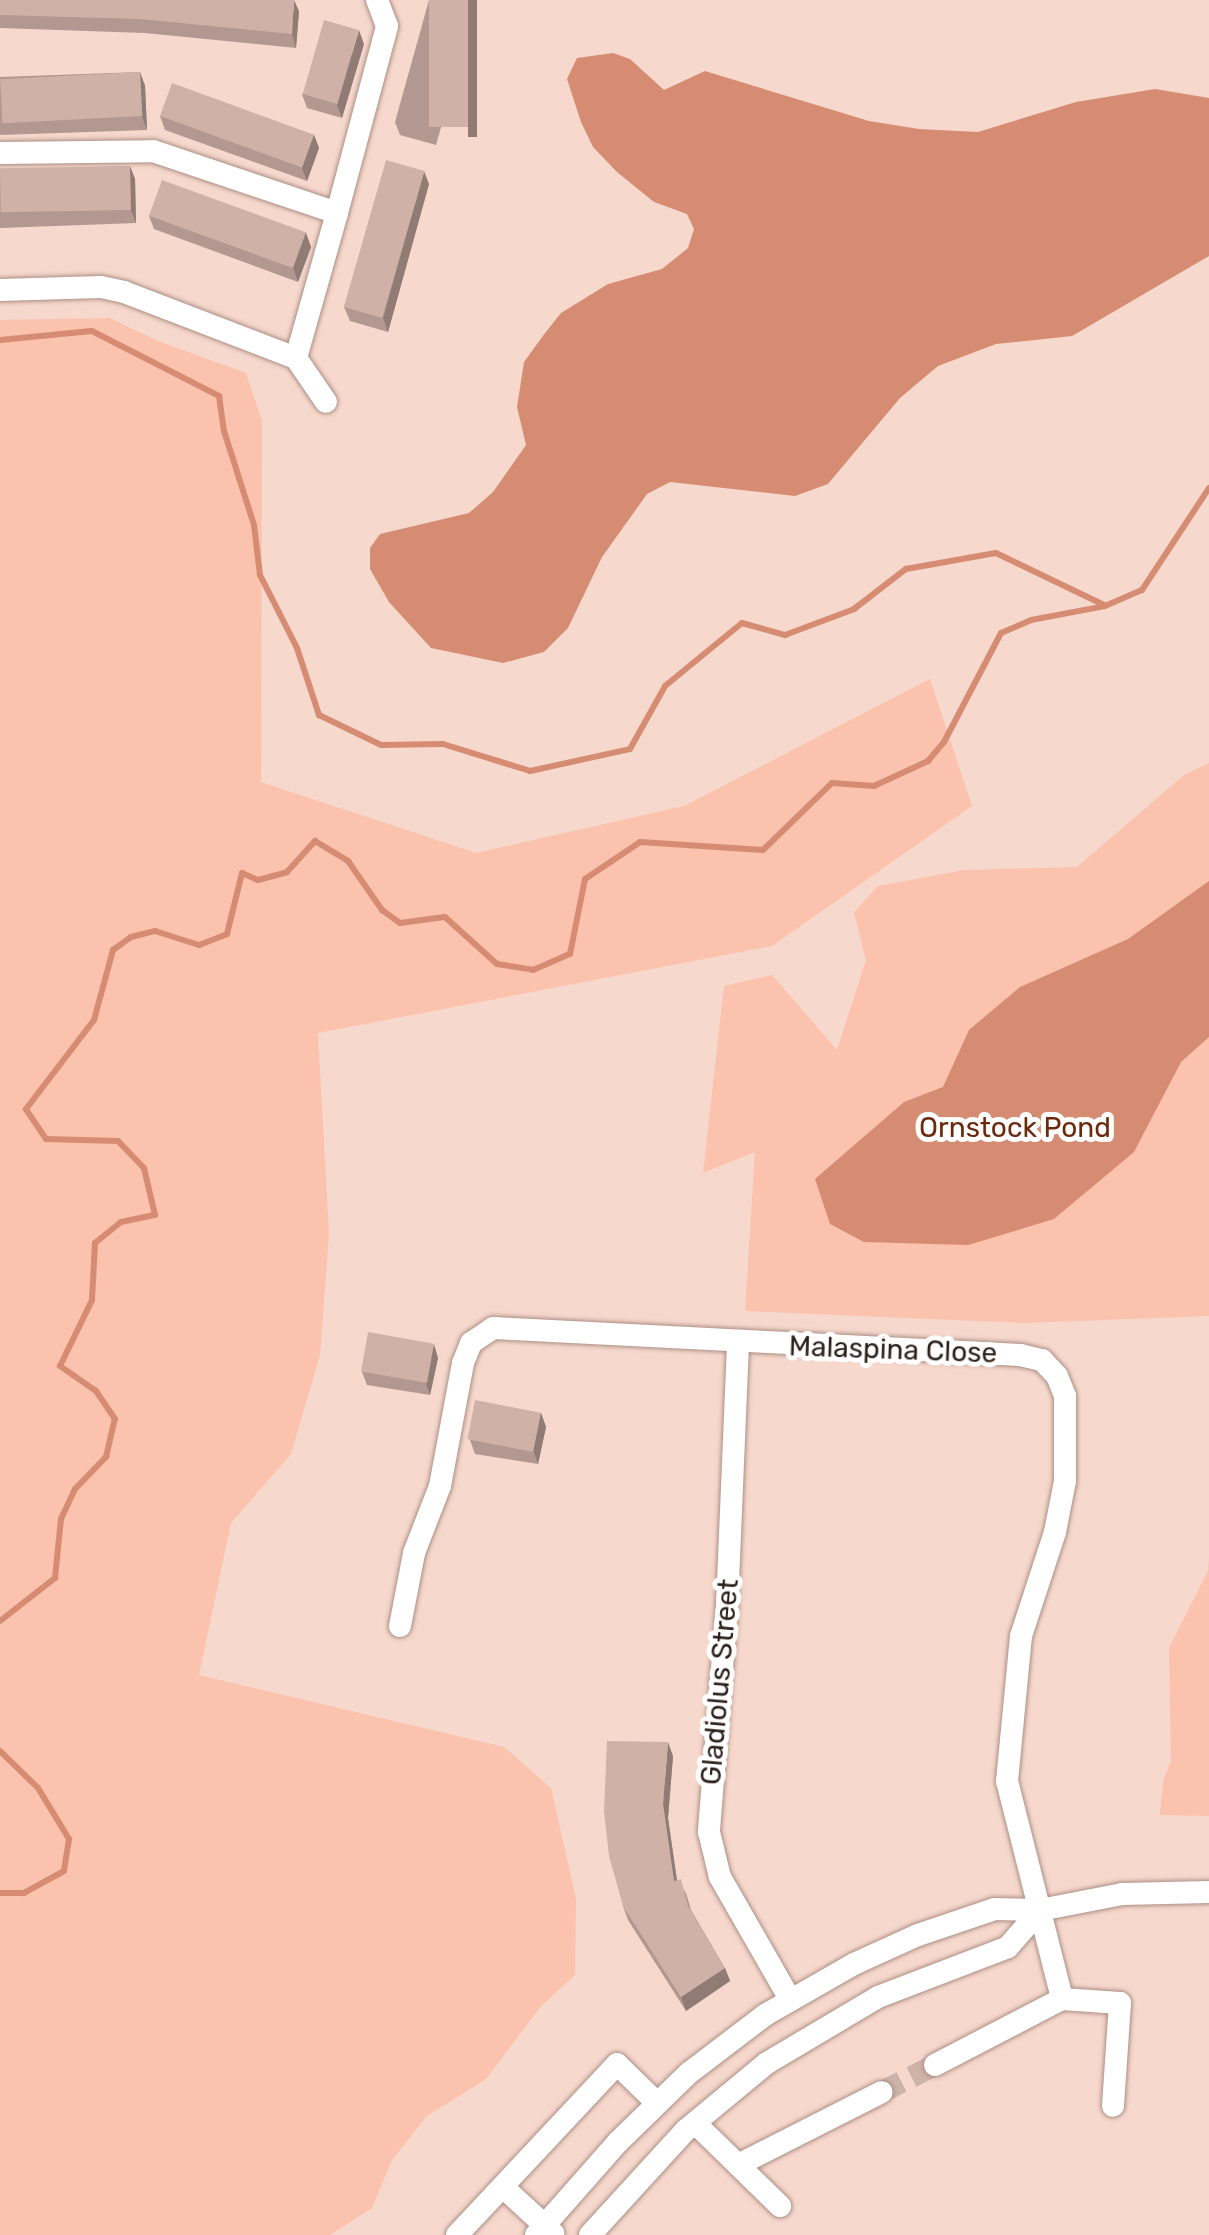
<!DOCTYPE html>
<style>
body{margin:0}
#map{position:relative;width:1209px;height:2235px;overflow:hidden;background:#f7d8cd;font-family:Rubik,sans-serif}
div>[style]{position:absolute}
.green>*{inset:0;background:#fbc2ad}
.water>*{inset:0;background:#d68c72}
.stream>*{height:6px;margin:-3px;padding:0 3px;transform-origin:3px;border-radius:3px;background:#d68c72}
.minor-tunnel>*{height:22px;margin-top:-11px;transform-origin:0;background:repeating-linear-gradient(90deg,#ceb3aa 0 22px,transparent 0 33px)}
.roads{filter:drop-shadow(0 0 2px #ac8f85) drop-shadow(0 0 2px #ac8f85)}
.minor>*{height:22px;margin:-11px;padding:0 11px;transform-origin:11px;border-radius:11px;background:#fff}
.wall>*{inset:0;background:#b29890}
.shaded-wall>*{inset:0;background:#917c75;transform-origin:0 0}
.building>*{inset:0;background:#cfb1a7;transform-origin:0 0}
span{translate:-50% -50%;white-space:nowrap;text-align:center;line-height:1.15;-webkit-text-stroke:10px #fff;paint-order:stroke}
.park-label{font-size:28px;color:#6b290e}
.street-label{font-size:28px;color:#2b201c}
</style>
<div id="map">
<div class="green">
<div style="clip-path:polygon(110px 318px,158px 341px,246px 373px,262px 421px,261px 782px,476px 853px,684px 806px,930px 679px,972px 806px,772px 946px,318px 1033px,329px 1234px,320px 1355px,291px 1454px,231px 1523px,199px 1675px,504px 1747px,551px 1788px,576px 1899px,575px 1975px,541px 2006px,486px 2079px,427px 2116px,392px 2160px,372px 2208px,330px 2235px,0 2235px,0 320px)"></div>
<div style="clip-path:polygon(1209px 763px,1209px 1316px,1024px 1323px,745px 1311px,755px 1152px,703px 1173px,724px 986px,772px 975px,837px 1050px,866px 960px,854px 912px,878px 886px,964px 870px,1077px 867px,1184px 775px)"></div>
<div style="clip-path:polygon(1209px 1558px,1209px 1816px,1160px 1815px,1163px 1781px,1171px 1761px,1169px 1648px,1208px 1571px)"></div>
</div>
<div class="water">
<div style="clip-path:polygon(613px 53px,630px 59px,664px 90px,705px 71px,869px 121px,919px 129px,978px 132px,1076px 102px,1155px 89px,1209px 98px,1209px 256px,1072px 336px,996px 344px,938px 366px,900px 398px,828px 484px,795px 496px,670px 482px,647px 494px,602px 557px,568px 628px,544px 652px,503px 663px,431px 648px,389px 602px,370px 569px,370px 548px,380px 534px,469px 513px,493px 492px,526px 445px,517px 407px,524px 362px,545px 333px,561px 313px,608px 284px,662px 269px,688px 248px,694px 229px,687px 214px,654px 202px,617px 172px,593px 147px,581px 122px,567px 79px,577px 58px)"></div>
<div style="clip-path:polygon(1209px 881px,1209px 1037px,1181px 1062px,1134px 1152px,1054px 1219px,968px 1245px,864px 1242px,830px 1224px,815px 1179px,904px 1102px,943px 1087px,969px 1030px,1020px 987px,1128px 939px)"></div>
</div>
<div class="stream">
<div style="left:0;top:340px;width:92px;rotate:-5.6deg"></div>
<div style="left:92px;top:331px;width:143px;rotate:27.1deg"></div>
<div style="left:219px;top:396px;width:35px;rotate:82deg"></div>
<div style="left:224px;top:431px;width:99px;rotate:72.3deg"></div>
<div style="left:254px;top:525px;width:50px;rotate:83.2deg"></div>
<div style="left:260px;top:575px;width:82px;rotate:63.1deg"></div>
<div style="left:297px;top:648px;width:71px;rotate:71.8deg"></div>
<div style="left:319px;top:715px;width:69px;rotate:25.8deg"></div>
<div style="left:381px;top:745px;width:62px;rotate:-0.9deg"></div>
<div style="left:443px;top:744px;width:91px;rotate:17.2deg"></div>
<div style="left:530px;top:771px;width:102px;rotate:-12.4deg"></div>
<div style="left:630px;top:749px;width:72px;rotate:-60.9deg"></div>
<div style="left:665px;top:686px;width:99px;rotate:-39.3deg"></div>
<div style="left:742px;top:623px;width:45px;rotate:15.6deg"></div>
<div style="left:785px;top:635px;width:74px;rotate:-20.6deg"></div>
<div style="left:854px;top:609px;width:66px;rotate:-37.6deg"></div>
<div style="left:906px;top:569px;width:91px;rotate:-10.1deg"></div>
<div style="left:996px;top:553px;width:120px;rotate:25.7deg"></div>
<div style="left:0;top:1621px;width:70px;rotate:-38deg"></div>
<div style="left:55px;top:1578px;width:59px;rotate:-84.2deg"></div>
<div style="left:61px;top:1519px;width:33px;rotate:-65deg"></div>
<div style="left:75px;top:1489px;width:45px;rotate:-45.9deg"></div>
<div style="left:106px;top:1457px;width:39px;rotate:-77deg"></div>
<div style="left:115px;top:1419px;width:34px;rotate:-124deg"></div>
<div style="left:96px;top:1391px;width:44px;rotate:-145.2deg"></div>
<div style="left:60px;top:1366px;width:73px;rotate:-64.1deg"></div>
<div style="left:92px;top:1300px;width:57px;rotate:-87deg"></div>
<div style="left:95px;top:1243px;width:33px;rotate:-39deg"></div>
<div style="left:121px;top:1222px;width:35px;rotate:-12deg"></div>
<div style="left:155px;top:1215px;width:48px;rotate:-103.2deg"></div>
<div style="left:144px;top:1168px;width:37px;rotate:-134deg"></div>
<div style="left:118px;top:1141px;width:72px;rotate:-178.4deg"></div>
<div style="left:46px;top:1139px;width:36px;rotate:-124deg"></div>
<div style="left:26px;top:1109px;width:112px;rotate:-52.6deg"></div>
<div style="left:94px;top:1020px;width:73px;rotate:-74.8deg"></div>
<div style="left:113px;top:950px;width:22px;rotate:-36deg"></div>
<div style="left:131px;top:937px;width:25px;rotate:-14deg"></div>
<div style="left:155px;top:931px;width:46px;rotate:17.7deg"></div>
<div style="left:199px;top:945px;width:30px;rotate:-21deg"></div>
<div style="left:227px;top:934px;width:63px;rotate:-76.2deg"></div>
<div style="left:242px;top:873px;width:17px;rotate:24deg"></div>
<div style="left:258px;top:880px;width:30px;rotate:-15deg"></div>
<div style="left:287px;top:872px;width:42px;rotate:-47.9deg"></div>
<div style="left:315px;top:841px;width:39px;rotate:31deg"></div>
<div style="left:348px;top:861px;width:60px;rotate:55.2deg"></div>
<div style="left:382px;top:910px;width:22px;rotate:36deg"></div>
<div style="left:400px;top:923px;width:45px;rotate:-7.6deg"></div>
<div style="left:445px;top:917px;width:70px;rotate:42.1deg"></div>
<div style="left:497px;top:964px;width:36px;rotate:9deg"></div>
<div style="left:533px;top:970px;width:40px;rotate:-23.4deg"></div>
<div style="left:570px;top:954px;width:76px;rotate:-78.7deg"></div>
<div style="left:585px;top:879px;width:66px;rotate:-33.9deg"></div>
<div style="left:640px;top:842px;width:123px;rotate:3.7deg"></div>
<div style="left:763px;top:850px;width:96px;rotate:-44.2deg"></div>
<div style="left:832px;top:783px;width:42px;rotate:4.1deg"></div>
<div style="left:874px;top:786px;width:60px;rotate:-24.8deg"></div>
<div style="left:928px;top:761px;width:25px;rotate:-50deg"></div>
<div style="left:944px;top:742px;width:123px;rotate:-62.4deg"></div>
<div style="left:1001px;top:633px;width:33px;rotate:-23deg"></div>
<div style="left:1031px;top:620px;width:75px;rotate:-10.7deg"></div>
<div style="left:1105px;top:606px;width:40px;rotate:-23.4deg"></div>
<div style="left:1142px;top:590px;width:122px;rotate:-56.7deg"></div>
<div style="left:0;top:1751px;width:53px;rotate:44.2deg"></div>
<div style="left:38px;top:1788px;width:60px;rotate:58.7deg"></div>
<div style="left:69px;top:1839px;width:32px;rotate:99deg"></div>
<div style="left:64px;top:1871px;width:46px;rotate:151.2deg"></div>
<div style="left:24px;top:1893px;width:24px;rotate:180deg"></div>
</div>
<div class="minor-tunnel">
<div style="left:882px;top:2092px;width:59px;rotate:-27deg"></div>
</div>
<div class="roads">
<div class="minor">
<div style="left:0;top:153px;width:153px;rotate:-0.7deg"></div>
<div style="left:153px;top:151px;width:194px;rotate:18.6deg"></div>
<div style="left:337px;top:213px;width:194px;rotate:-75deg"></div>
<div style="left:387px;top:26px;width:28px;rotate:-111deg"></div>
<div style="left:0;top:290px;width:101px;rotate:-1.7deg"></div>
<div style="left:101px;top:287px;width:24px;rotate:12deg"></div>
<div style="left:124px;top:292px;width:184px;rotate:21deg"></div>
<div style="left:296px;top:358px;width:53px;rotate:55.7deg"></div>
<div style="left:296px;top:358px;width:151px;rotate:-74.2deg"></div>
<div style="left:738px;top:1344px;width:262px;rotate:92.4deg"></div>
<div style="left:727px;top:1606px;width:227px;rotate:94.6deg"></div>
<div style="left:709px;top:1832px;width:46px;rotate:76.3deg"></div>
<div style="left:720px;top:1877px;width:141px;rotate:60.2deg"></div>
<div style="left:400px;top:1626px;width:74px;rotate:-79.1deg"></div>
<div style="left:414px;top:1553px;width:72px;rotate:-68.8deg"></div>
<div style="left:440px;top:1486px;width:125px;rotate:-79.4deg"></div>
<div style="left:463px;top:1363px;width:22px;rotate:-68deg"></div>
<div style="left:471px;top:1343px;width:27px;rotate:-34deg"></div>
<div style="left:493px;top:1328px;width:528px;rotate:2.93deg"></div>
<div style="left:1020px;top:1355px;width:23px;rotate:13deg"></div>
<div style="left:1042px;top:1360px;width:22px;rotate:47deg"></div>
<div style="left:1057px;top:1376px;width:22px;rotate:68deg"></div>
<div style="left:1065px;top:1396px;width:85px;rotate:90deg"></div>
<div style="left:1065px;top:1481px;width:52px;rotate:101.1deg"></div>
<div style="left:1055px;top:1532px;width:109px;rotate:108.1deg"></div>
<div style="left:1021px;top:1636px;width:146px;rotate:95.5deg"></div>
<div style="left:1007px;top:1781px;width:225px;rotate:75.8deg"></div>
<div style="left:1062px;top:1999px;width:58px;rotate:3.9deg"></div>
<div style="left:1120px;top:2003px;width:103px;rotate:93.9deg"></div>
<div style="left:935px;top:2065px;width:143px;rotate:-27.5deg"></div>
<div style="left:695px;top:2123px;width:119px;rotate:44.3deg"></div>
<div style="left:738px;top:2165px;width:161px;rotate:-26.9deg"></div>
<div style="left:504px;top:2188px;width:67px;rotate:42.6deg"></div>
<div style="left:457px;top:2235px;width:234px;rotate:-46.9deg"></div>
<div style="left:617px;top:2064px;width:56px;rotate:44.3deg"></div>
<div style="left:536px;top:2235px;width:124px;rotate:-48.6deg"></div>
<div style="left:618px;top:2142px;width:99px;rotate:-44.2deg"></div>
<div style="left:689px;top:2073px;width:96px;rotate:-37.3deg"></div>
<div style="left:765px;top:2015px;width:103px;rotate:-29.8deg"></div>
<div style="left:854px;top:1964px;width:70px;rotate:-24.4deg"></div>
<div style="left:918px;top:1935px;width:81px;rotate:-18.7deg"></div>
<div style="left:995px;top:1909px;width:45px;rotate:1.3deg"></div>
<div style="left:1040px;top:1910px;width:84px;rotate:-11deg"></div>
<div style="left:1122px;top:1894px;width:87px;rotate:-1.3deg"></div>
<div style="left:590px;top:2235px;width:142px;rotate:-47.6deg"></div>
<div style="left:686px;top:2130px;width:105px;rotate:-39.6deg"></div>
<div style="left:767px;top:2063px;width:129px;rotate:-30.7deg"></div>
<div style="left:878px;top:1997px;width:139px;rotate:-21deg"></div>
<div style="left:1008px;top:1947px;width:49px;rotate:-49.1deg"></div>
</div>
</div>
<div class="wall">
<div style="clip-path:polygon(0 0,299px 11px,296px 48px,145px 33px,0 28px)"></div>
<div style="clip-path:polygon(429px 0,477px 0,436px 145px,400px 135px,395px 122px)"></div>
<div style="clip-path:polygon(364px 44px,342px 118px,307px 108px,302px 94px)"></div>
<div style="clip-path:polygon(140px 72px,145px 86px,147px 130px,0 135px,0 77px)"></div>
<div style="clip-path:polygon(160px 116px,314px 135px,319px 148px,307px 181px,165px 130px)"></div>
<div style="clip-path:polygon(130px 166px,135px 179px,136px 223px,0 228px,0 170px)"></div>
<div style="clip-path:polygon(429px 184px,388px 332px,350px 321px,344px 307px)"></div>
<div style="clip-path:polygon(149px 216px,306px 233px,311px 247px,298px 282px,154px 229px)"></div>
<div style="clip-path:polygon(438px 1358px,430px 1395px,367px 1385px,362px 1372px)"></div>
<div style="clip-path:polygon(541px 1413px,546px 1427px,538px 1464px,475px 1454px,470px 1440px)"></div>
<div style="clip-path:polygon(673px 1756px,668px 1818px,677px 1880px,686px 1893px,691px 1910px,725px 1968px,730px 1981px,686px 2011px,628px 1920px,623px 1906px)"></div>
</div>
<div class="shaded-wall">
<div style="clip-path:polygon(294px 0,299px 11px,296px 48px,292px 34px)"></div>
<div style="left:468px;top:0;width:9px;height:137px"></div>
<div style="clip-path:polygon(359px 30px,364px 44px,342px 118px,337px 105px)"></div>
<div style="clip-path:polygon(140px 72px,145px 86px,147px 130px,142px 116px)"></div>
<div style="clip-path:polygon(314px 135px,319px 148px,307px 181px,302px 168px)"></div>
<div style="clip-path:polygon(130px 166px,135px 179px,136px 223px,131px 210px)"></div>
<div style="clip-path:polygon(424px 171px,429px 184px,388px 332px,383px 318px)"></div>
<div style="clip-path:polygon(306px 233px,311px 247px,298px 282px,293px 268px)"></div>
<div style="clip-path:polygon(434px 1344px,438px 1358px,430px 1395px,425px 1381px)"></div>
<div style="clip-path:polygon(541px 1413px,546px 1427px,538px 1464px,533px 1450px)"></div>
<div style="clip-path:polygon(668px 1742px,673px 1756px,668px 1818px,679px 1895px,674px 1881px,663px 1804px)"></div>
<div style="clip-path:polygon(725px 1968px,730px 1981px,686px 2011px,681px 1997px)"></div>
</div>
<div class="building">
<div style="clip-path:polygon(0 0,294px 0,292px 34px,140px 19px,0 15px)"></div>
<div style="left:429px;top:0;width:39px;height:127px"></div>
<div style="left:324px;top:20px;width:36px;height:77px;rotate:16deg"></div>
<div style="left:140px;top:72px;width:44px;height:140px;rotate:87deg"></div>
<div style="left:172px;top:83px;width:151px;height:35px;rotate:20deg"></div>
<div style="left:386px;top:160px;width:40px;height:153px;rotate:16deg"></div>
<div style="left:130px;top:166px;width:44px;height:130px;rotate:89deg"></div>
<div style="left:162px;top:180px;width:153px;height:38px;rotate:20deg"></div>
<div style="left:368px;top:1332px;width:67px;height:40px;rotate:10deg"></div>
<div style="left:475px;top:1400px;width:67px;height:40px;rotate:11deg"></div>
<div style="clip-path:polygon(607px 1741px,668px 1742px,663px 1804px,674px 1881px,681px 1879px,688px 1906px,725px 1968px,681px 1997px,623px 1906px,609px 1856px,604px 1811px)"></div>
</div>
<div class="park-label">
<span style="left:1015px;top:1128px">Ornstock Pond</span>
</div>
<div class="street-label">
<span style="left:893px;top:1350px;rotate:2deg">Malaspina Close</span>
<span style="left:720px;top:1682px;rotate:-85deg">Gladiolus Street</span>
</div>
</div>
